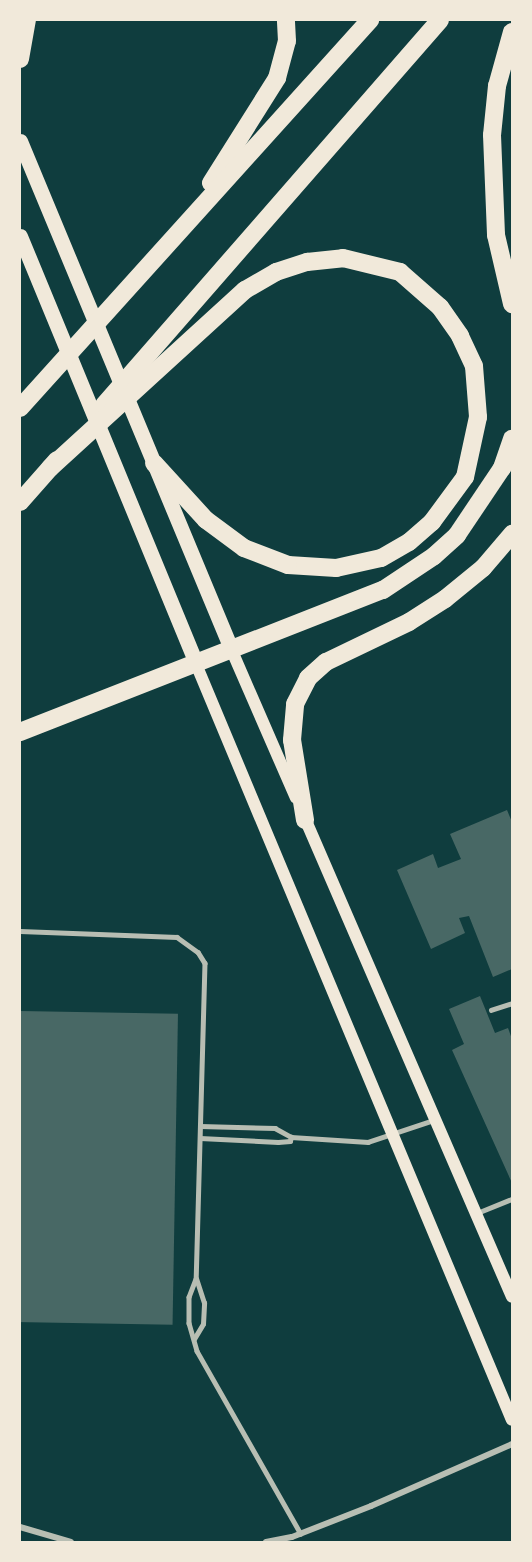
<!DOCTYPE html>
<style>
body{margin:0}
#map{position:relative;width:532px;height:1562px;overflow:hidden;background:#0f3d3e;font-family:"Space Grotesk",sans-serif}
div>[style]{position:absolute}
.building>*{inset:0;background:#486865;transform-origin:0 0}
.service>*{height:4.5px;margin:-2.25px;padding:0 2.25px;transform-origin:2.25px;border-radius:2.25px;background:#b8beb3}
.minor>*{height:6px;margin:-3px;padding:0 3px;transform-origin:3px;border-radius:3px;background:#b8beb3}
.secondary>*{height:12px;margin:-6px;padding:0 6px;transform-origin:6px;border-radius:6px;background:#f1e9da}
.primary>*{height:15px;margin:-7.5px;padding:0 7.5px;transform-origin:7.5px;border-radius:7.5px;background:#f1e9da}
.motorway>*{height:18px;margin:-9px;padding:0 9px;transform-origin:9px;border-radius:9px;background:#f1e9da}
span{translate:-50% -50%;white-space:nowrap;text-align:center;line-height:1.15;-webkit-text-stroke:6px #f1e9da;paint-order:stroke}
.frame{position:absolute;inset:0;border:21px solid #f1e9da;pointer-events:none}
</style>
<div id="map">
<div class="building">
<div style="clip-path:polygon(507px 810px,512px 822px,512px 969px,493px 977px,469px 916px,459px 918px,465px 933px,431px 949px,397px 870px,433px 854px,438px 868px,461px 859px,450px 834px)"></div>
<div style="clip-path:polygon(480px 996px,495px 1033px,508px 1028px,512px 1039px,512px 1183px,452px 1050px,464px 1044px,449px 1009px)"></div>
<div style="left:20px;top:1011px;width:158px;height:311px;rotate:1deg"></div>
</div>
<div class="service">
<div style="left:20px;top:931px;width:157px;rotate:2.2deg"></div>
<div style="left:177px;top:937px;width:26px;rotate:36deg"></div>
<div style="left:198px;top:952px;width:13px;rotate:58deg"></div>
<div style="left:205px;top:963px;width:316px;rotate:91.6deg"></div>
<div style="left:196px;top:1279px;width:19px;rotate:111deg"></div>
<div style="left:189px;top:1297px;width:26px;rotate:90deg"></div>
<div style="left:189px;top:1323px;width:29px;rotate:74deg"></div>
<div style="left:197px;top:1351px;width:210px;rotate:60.4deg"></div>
<div style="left:491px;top:1010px;width:20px;rotate:-18deg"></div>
<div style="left:200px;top:1126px;width:75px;rotate:1.5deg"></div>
<div style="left:275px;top:1128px;width:18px;rotate:29deg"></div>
<div style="left:291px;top:1137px;width:77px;rotate:3.7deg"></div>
<div style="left:368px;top:1142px;width:70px;rotate:-18.4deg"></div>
<div style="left:200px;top:1138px;width:78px;rotate:2.9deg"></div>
<div style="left:278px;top:1142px;width:12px;rotate:-5deg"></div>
<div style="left:290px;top:1141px;width:4px;rotate:-76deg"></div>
<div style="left:477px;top:1213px;width:38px;rotate:-22deg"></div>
<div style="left:194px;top:1339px;width:17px;rotate:-59deg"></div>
<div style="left:203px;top:1324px;width:21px;rotate:-87deg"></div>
<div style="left:204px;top:1303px;width:25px;rotate:-108deg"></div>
</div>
<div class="minor">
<div style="left:20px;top:1527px;width:53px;rotate:16.4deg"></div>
<div style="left:266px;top:1542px;width:26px;rotate:-11deg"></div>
<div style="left:292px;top:1537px;width:85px;rotate:-21.4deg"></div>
<div style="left:371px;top:1506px;width:154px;rotate:-23.7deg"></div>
</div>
<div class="secondary">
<div style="left:232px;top:651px;width:160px;rotate:66.5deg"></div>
<div style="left:196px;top:664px;width:819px;rotate:67.32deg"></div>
<div style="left:303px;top:814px;width:526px;rotate:66.6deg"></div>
</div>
<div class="primary">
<div style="left:20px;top:141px;width:552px;rotate:67.43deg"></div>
<div style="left:20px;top:236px;width:463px;rotate:67.6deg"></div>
</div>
<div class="motorway">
<div style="left:512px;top:32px;width:56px;rotate:105.5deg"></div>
<div style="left:497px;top:86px;width:49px;rotate:95.8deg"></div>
<div style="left:492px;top:135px;width:100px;rotate:87.7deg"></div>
<div style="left:496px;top:235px;width:71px;rotate:76.9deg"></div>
<div style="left:20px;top:59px;width:40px;rotate:-80deg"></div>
<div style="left:211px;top:183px;width:124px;rotate:-57.8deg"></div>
<div style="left:277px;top:78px;width:38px;rotate:-75deg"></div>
<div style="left:287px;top:41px;width:21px;rotate:-93deg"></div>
<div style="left:104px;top:405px;width:511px;rotate:-48.89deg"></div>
<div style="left:20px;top:408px;width:523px;rotate:-47.95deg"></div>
<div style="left:50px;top:468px;width:264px;rotate:-42.4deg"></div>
<div style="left:245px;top:290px;width:36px;rotate:-30deg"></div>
<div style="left:276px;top:272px;width:33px;rotate:-18deg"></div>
<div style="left:307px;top:262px;width:36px;rotate:-6deg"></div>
<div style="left:343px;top:258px;width:59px;rotate:13.8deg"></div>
<div style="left:400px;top:272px;width:53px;rotate:41.2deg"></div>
<div style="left:440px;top:307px;width:35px;rotate:55deg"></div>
<div style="left:460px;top:336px;width:33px;rotate:65deg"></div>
<div style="left:474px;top:366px;width:51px;rotate:85.5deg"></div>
<div style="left:478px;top:417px;width:61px;rotate:102.2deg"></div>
<div style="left:465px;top:477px;width:56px;rotate:126.3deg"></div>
<div style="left:432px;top:522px;width:30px;rotate:139deg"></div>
<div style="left:409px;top:542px;width:32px;rotate:150deg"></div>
<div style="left:381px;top:558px;width:46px;rotate:167.5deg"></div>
<div style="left:336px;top:568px;width:48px;rotate:-176.4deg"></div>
<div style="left:288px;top:565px;width:47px;rotate:-158.9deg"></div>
<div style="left:244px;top:548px;width:47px;rotate:-143.6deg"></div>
<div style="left:206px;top:520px;width:77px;rotate:-132.4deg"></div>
<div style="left:20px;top:502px;width:56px;rotate:-48.6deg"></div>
<div style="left:20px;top:732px;width:390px;rotate:-21.4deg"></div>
<div style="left:383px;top:590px;width:61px;rotate:-33.7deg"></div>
<div style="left:434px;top:556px;width:31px;rotate:-42deg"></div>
<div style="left:457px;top:535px;width:81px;rotate:-56.1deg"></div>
<div style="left:502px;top:468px;width:31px;rotate:-71deg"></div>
<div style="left:305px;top:820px;width:81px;rotate:-99.2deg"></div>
<div style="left:292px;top:740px;width:36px;rotate:-85deg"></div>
<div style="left:295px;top:704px;width:29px;rotate:-63deg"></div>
<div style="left:308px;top:678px;width:24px;rotate:-42deg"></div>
<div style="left:326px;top:662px;width:92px;rotate:-25.7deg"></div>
<div style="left:409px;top:622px;width:43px;rotate:-32.6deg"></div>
<div style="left:445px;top:599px;width:49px;rotate:-39.2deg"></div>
<div style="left:483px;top:568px;width:45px;rotate:-49.5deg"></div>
</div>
<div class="frame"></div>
</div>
